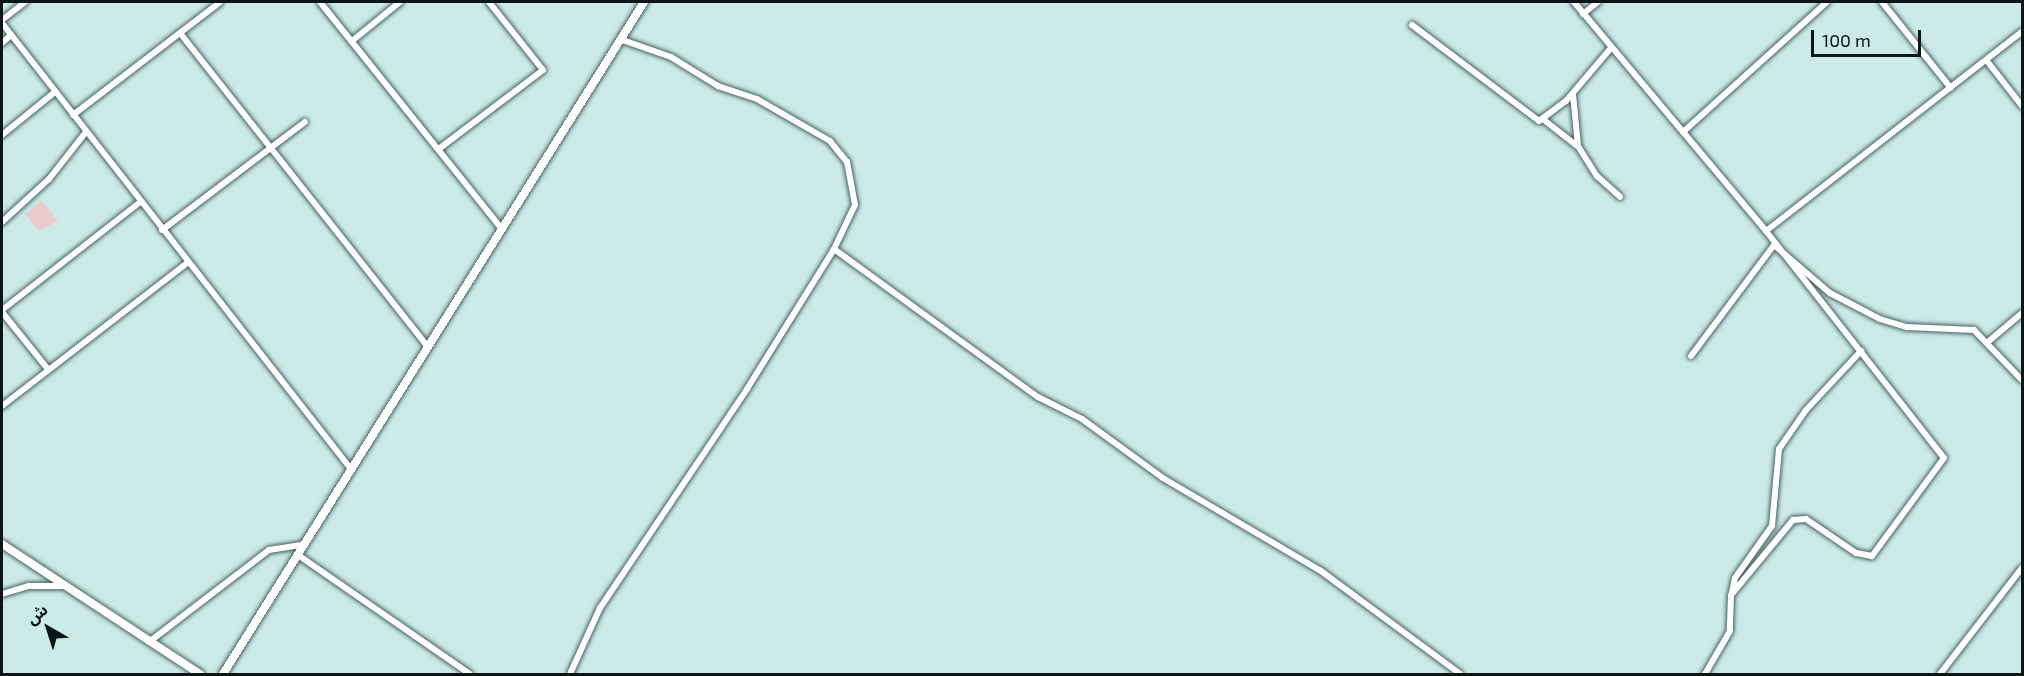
<!DOCTYPE html>
<meta charset="utf-8">
<style>
body{margin:0}
#map{position:relative;width:2024px;height:676px;overflow:hidden;background:#ccebe8;font-family:"Exo 2","Noto Sans Arabic",sans-serif}
div>[style]{position:absolute}
.green>*{inset:0;background:#eacccf}
.roads{filter:drop-shadow(0 0 2px #476361) drop-shadow(0 0 2px #476361)}
.minor>*{height:6px;margin:-3px;padding:0 3px;transform-origin:3px;border-radius:3px;background:#fff}
.tertiary>*{height:8px;margin:-4px;padding:0 4px;transform-origin:4px;border-radius:4px;background:#fff}
span{translate:-50% -50%;white-space:nowrap;text-align:center;line-height:1.15;-webkit-text-stroke:6px #ccebe8;paint-order:stroke}
.frame{position:absolute;inset:0;border:3px solid #0b1615;pointer-events:none}
.north{position:absolute;left:18px;top:598px;width:60px;height:60px;-webkit-text-stroke:4px #ccebe8;paint-order:stroke;rotate:321deg;font-size:16px;font-weight:700;line-height:24px;text-align:center;color:#0b1615}
.north::after{content:'';display:block;margin:auto;width:21px;height:27px;background:#0b1615;clip-path:polygon(50% 0,100% 100%,50% 72%,0 100%)}
.scale{position:absolute;left:1811px;top:30px;width:110px;height:27px;box-sizing:border-box;border:3px solid #0b1615;border-top:0;padding-left:8px;font-size:18px;line-height:21px;white-space:nowrap;color:#0b1615;-webkit-text-stroke:4px #ccebe8;paint-order:stroke}
</style>
<div id="map">
<div class="green">
<div style="clip-path:polygon(42px 201px,58px 221px,39px 231px,25px 214px)"></div>
</div>
<div class="roads">
<div class="minor">
<div style="left:320px;top:2px;width:291px;rotate:51.3deg"></div>
<div style="left:1574px;top:2px;width:299px;rotate:50deg"></div>
<div style="left:1766px;top:231px;width:288px;rotate:51.9deg"></div>
<div style="left:1944px;top:458px;width:122px;rotate:126.3deg"></div>
<div style="left:1872px;top:556px;width:16px;rotate:-169deg"></div>
<div style="left:1856px;top:553px;width:60px;rotate:-145.8deg"></div>
<div style="left:1806px;top:519px;width:13px;rotate:176deg"></div>
<div style="left:1793px;top:520px;width:97px;rotate:129.6deg"></div>
<div style="left:1731px;top:595px;width:36px;rotate:92deg"></div>
<div style="left:1730px;top:631px;width:50px;rotate:120.2deg"></div>
<div style="left:1882px;top:2px;width:110px;rotate:51.3deg"></div>
<div style="left:1583px;top:14px;width:19px;rotate:-39deg"></div>
<div style="left:2px;top:20px;width:29px;rotate:-38deg"></div>
<div style="left:2px;top:23px;width:566px;rotate:51.96deg"></div>
<div style="left:1412px;top:25px;width:159px;rotate:37.1deg"></div>
<div style="left:1539px;top:121px;width:34px;rotate:-37deg"></div>
<div style="left:1566px;top:101px;width:70px;rotate:-49.7deg"></div>
<div style="left:180px;top:33px;width:400px;rotate:51.7deg"></div>
<div style="left:352px;top:41px;width:62px;rotate:-39.1deg"></div>
<div style="left:2px;top:43px;width:12px;rotate:-42deg"></div>
<div style="left:1987px;top:61px;width:57px;rotate:52.1deg"></div>
<div style="left:1573px;top:94px;width:52px;rotate:84.5deg"></div>
<div style="left:1578px;top:146px;width:36px;rotate:58deg"></div>
<div style="left:1597px;top:176px;width:31px;rotate:42deg"></div>
<div style="left:73px;top:115px;width:185px;rotate:-37.5deg"></div>
<div style="left:1544px;top:120px;width:42px;rotate:38.2deg"></div>
<div style="left:1683px;top:132px;width:194px;rotate:-42.1deg"></div>
<div style="left:2px;top:135px;width:68px;rotate:-39.1deg"></div>
<div style="left:440px;top:148px;width:129px;rotate:-37.1deg"></div>
<div style="left:543px;top:70px;width:87px;rotate:-128.5deg"></div>
<div style="left:2px;top:222px;width:64px;rotate:-42.5deg"></div>
<div style="left:49px;top:179px;width:60px;rotate:-51.8deg"></div>
<div style="left:162px;top:230px;width:179px;rotate:-37.1deg"></div>
<div style="left:1766px;top:231px;width:324px;rotate:-37.9deg"></div>
<div style="left:834px;top:249px;width:252px;rotate:36deg"></div>
<div style="left:1038px;top:397px;width:49px;rotate:26.6deg"></div>
<div style="left:1082px;top:419px;width:100px;rotate:36.1deg"></div>
<div style="left:1163px;top:478px;width:183px;rotate:30.5deg"></div>
<div style="left:1321px;top:571px;width:173px;rotate:36.5deg"></div>
<div style="left:2px;top:310px;width:175px;rotate:-38deg"></div>
<div style="left:2px;top:312px;width:72px;rotate:51.2deg"></div>
<div style="left:1989px;top:341px;width:43px;rotate:-40.3deg"></div>
<div style="left:1691px;top:356px;width:139px;rotate:-53.2deg"></div>
<div style="left:1774px;top:245px;width:74px;rotate:40.6deg"></div>
<div style="left:1830px;top:293px;width:56px;rotate:27.5deg"></div>
<div style="left:1880px;top:319px;width:28px;rotate:17deg"></div>
<div style="left:1907px;top:327px;width:67px;rotate:2.6deg"></div>
<div style="left:1974px;top:330px;width:69px;rotate:46.2deg"></div>
<div style="left:2px;top:406px;width:235px;rotate:-37.7deg"></div>
<div style="left:298px;top:555px;width:209px;rotate:34.7deg"></div>
<div style="left:1732px;top:592px;width:14px;rotate:-78deg"></div>
<div style="left:1735px;top:578px;width:64px;rotate:-54.6deg"></div>
<div style="left:1772px;top:526px;width:77px;rotate:-84.8deg"></div>
<div style="left:1779px;top:449px;width:47px;rotate:-55.3deg"></div>
<div style="left:1806px;top:410px;width:81px;rotate:-47deg"></div>
<div style="left:2px;top:594px;width:28px;rotate:-17deg"></div>
<div style="left:29px;top:586px;width:37px"></div>
<div style="left:149px;top:642px;width:151px;rotate:-37.5deg"></div>
<div style="left:269px;top:550px;width:36px;rotate:-9deg"></div>
<div style="left:570px;top:674px;width:72px;rotate:-65.6deg"></div>
<div style="left:600px;top:608px;width:264px;rotate:-56.1deg"></div>
<div style="left:747px;top:389px;width:165px;rotate:-58.1deg"></div>
<div style="left:834px;top:249px;width:49px;rotate:-64.5deg"></div>
<div style="left:855px;top:205px;width:44px;rotate:-100.5deg"></div>
<div style="left:847px;top:162px;width:27px;rotate:-129deg"></div>
<div style="left:830px;top:141px;width:84px;rotate:-150.1deg"></div>
<div style="left:757px;top:99px;width:41px;rotate:-161.6deg"></div>
<div style="left:718px;top:86px;width:55px;rotate:-148.3deg"></div>
<div style="left:671px;top:57px;width:54px;rotate:-160.6deg"></div>
<div style="left:1940px;top:674px;width:134px;rotate:-52.3deg"></div>
</div>
<div class="tertiary">
<div style="left:2px;top:544px;width:237px;rotate:33.3deg"></div>
<div style="left:223px;top:674px;width:793px;rotate:-57.93deg"></div>
</div>
</div>
<div class="frame"></div>
<div class="north">ش</div>
<div class="scale">100 m</div>
</div>
